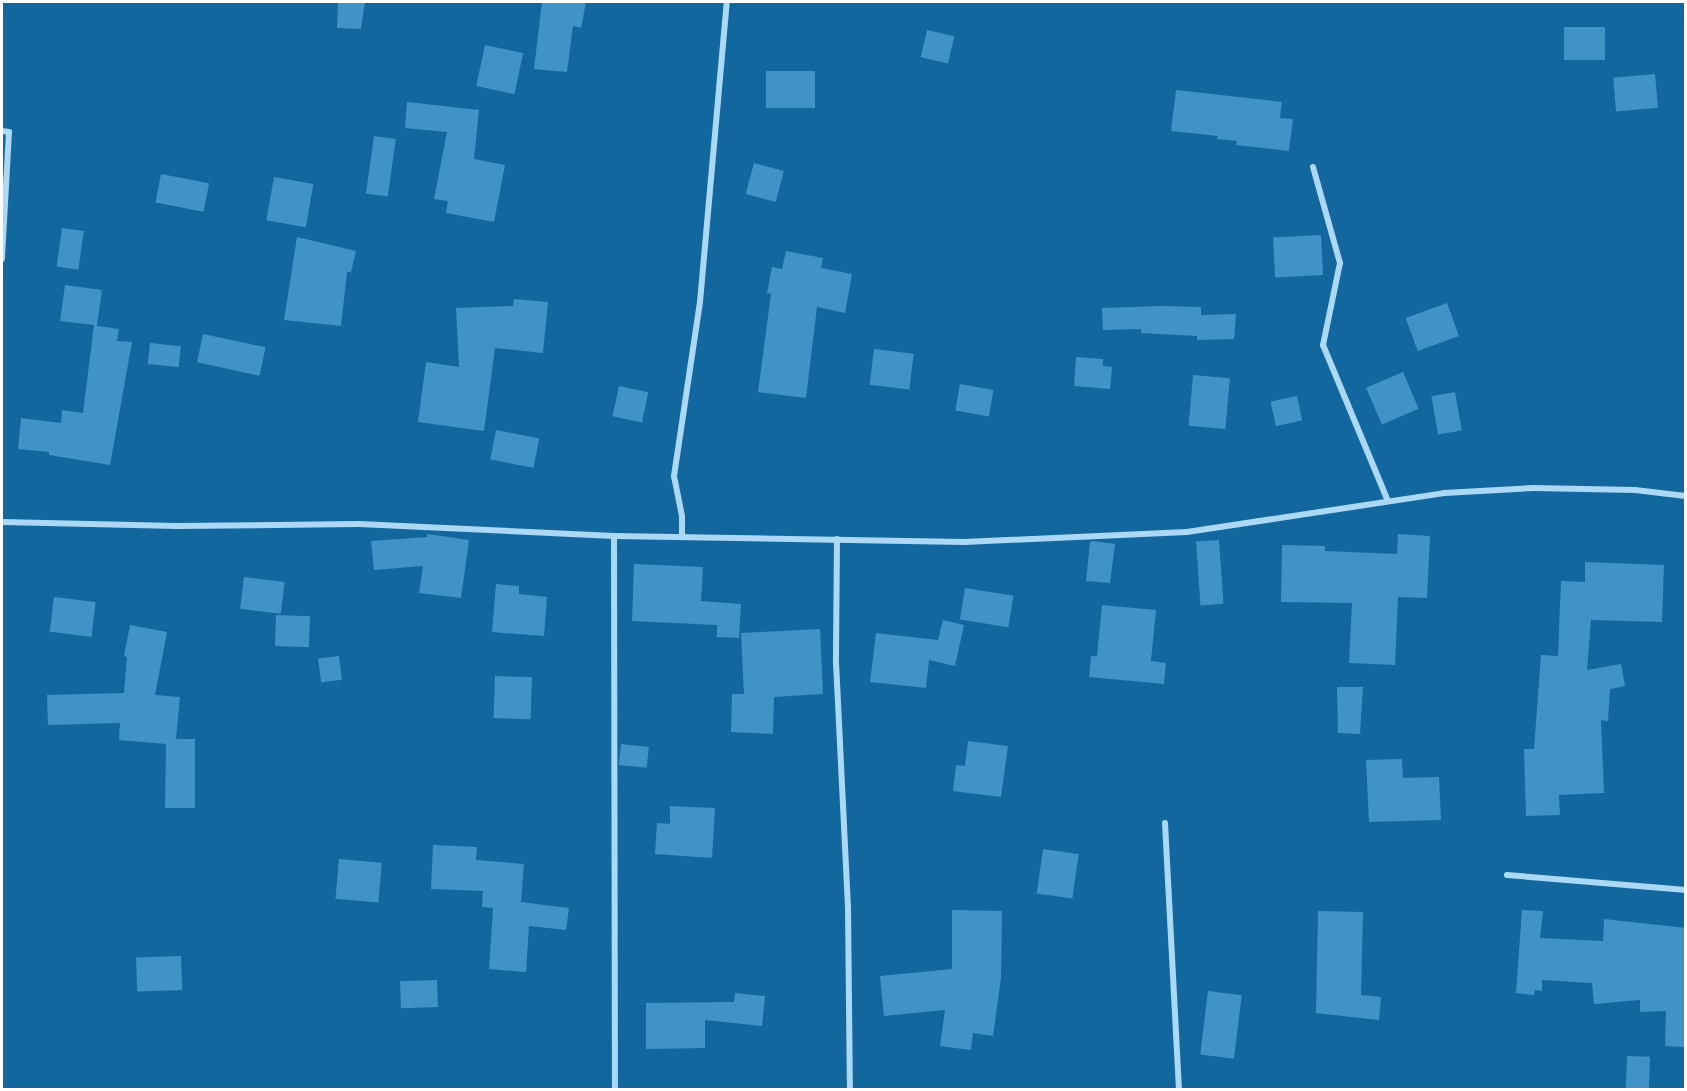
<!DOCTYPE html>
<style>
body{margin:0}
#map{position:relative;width:1687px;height:1091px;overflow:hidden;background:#13679f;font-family:Montserrat,sans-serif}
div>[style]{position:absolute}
.building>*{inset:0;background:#4093c7;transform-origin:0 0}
.minor>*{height:6px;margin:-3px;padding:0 3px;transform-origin:3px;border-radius:3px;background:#abd8f4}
span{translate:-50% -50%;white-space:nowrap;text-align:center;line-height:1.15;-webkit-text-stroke:6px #13679f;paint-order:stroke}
.frame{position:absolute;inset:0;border:3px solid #fff;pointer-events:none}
</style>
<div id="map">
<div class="building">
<div style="clip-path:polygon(338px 2px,365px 2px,361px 29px,337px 28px)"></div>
<div style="clip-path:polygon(542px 2px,586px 2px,581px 28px,573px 26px,567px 72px,534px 69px)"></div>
<div style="left:1564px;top:27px;width:41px;height:33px"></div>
<div style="left:927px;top:30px;width:28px;height:28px;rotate:13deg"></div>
<div style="left:485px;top:45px;width:39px;height:42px;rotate:12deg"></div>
<div style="left:766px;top:71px;width:49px;height:37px"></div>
<div style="left:1655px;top:74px;width:34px;height:42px;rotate:85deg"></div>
<div style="clip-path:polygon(1176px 90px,1282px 102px,1280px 118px,1293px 119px,1289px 151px,1236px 145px,1237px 141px,1217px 139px,1218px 136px,1171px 131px)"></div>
<div style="clip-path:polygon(407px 102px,479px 110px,474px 159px,505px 165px,494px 222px,446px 213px,448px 201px,434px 199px,447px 132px,405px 128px)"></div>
<div style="left:374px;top:136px;width:22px;height:58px;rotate:8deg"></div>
<div style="left:754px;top:163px;width:31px;height:32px;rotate:15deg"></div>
<div style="left:161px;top:174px;width:49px;height:29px;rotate:11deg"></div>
<div style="left:274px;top:177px;width:40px;height:44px;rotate:10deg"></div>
<div style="left:62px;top:228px;width:22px;height:39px;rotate:8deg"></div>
<div style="left:1321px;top:235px;width:40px;height:48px;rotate:87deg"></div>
<div style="clip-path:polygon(297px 237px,356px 251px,351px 272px,347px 272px,341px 326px,284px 320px)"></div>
<div style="clip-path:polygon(786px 251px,823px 258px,821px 268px,852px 274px,845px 313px,817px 307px,806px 398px,758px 392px,771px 294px,767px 293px,772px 267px,782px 269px)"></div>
<div style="clip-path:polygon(65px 285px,102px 290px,97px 326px,119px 329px,117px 341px,132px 342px,110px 465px,49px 455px,49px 452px,18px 449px,21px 418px,61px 423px,62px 410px,83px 413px,94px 325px,60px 321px)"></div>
<div style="clip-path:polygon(514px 299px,548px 302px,543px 353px,495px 348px,484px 431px,418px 422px,426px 362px,459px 367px,456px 308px,513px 306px)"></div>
<div style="left:1447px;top:303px;width:35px;height:44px;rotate:70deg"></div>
<div style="clip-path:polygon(1162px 306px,1201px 307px,1201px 315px,1236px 314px,1234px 339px,1197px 340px,1197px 336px,1141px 333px,1141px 329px,1103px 330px,1102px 308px)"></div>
<div style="left:203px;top:334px;width:64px;height:29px;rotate:12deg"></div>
<div style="left:150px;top:343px;width:31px;height:21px;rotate:6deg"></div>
<div style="left:874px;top:349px;width:40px;height:36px;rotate:7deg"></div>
<div style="clip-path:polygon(1076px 357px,1103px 359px,1103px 366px,1112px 367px,1110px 389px,1074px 386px)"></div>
<div style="left:1403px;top:372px;width:40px;height:40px;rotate:67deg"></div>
<div style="left:1193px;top:375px;width:37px;height:51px;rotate:5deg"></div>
<div style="left:960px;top:384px;width:34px;height:27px;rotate:10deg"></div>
<div style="left:619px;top:386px;width:30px;height:31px;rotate:12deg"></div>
<div style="left:1455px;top:392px;width:39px;height:24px;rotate:80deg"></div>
<div style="left:1297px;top:396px;width:25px;height:27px;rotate:78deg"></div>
<div style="left:496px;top:430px;width:44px;height:30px;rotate:11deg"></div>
<div style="clip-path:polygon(427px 534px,469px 540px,461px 598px,419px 593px,423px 566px,374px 570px,371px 541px,427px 537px)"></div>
<div style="clip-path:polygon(1398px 534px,1430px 536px,1427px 598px,1398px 597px,1395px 665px,1349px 663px,1352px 603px,1281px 602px,1282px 545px,1325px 546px,1325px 551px,1397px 554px)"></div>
<div style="left:1219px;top:540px;width:64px;height:23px;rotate:86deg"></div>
<div style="clip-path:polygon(1094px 541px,1115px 544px,1110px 583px,1086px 581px,1090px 542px)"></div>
<div style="clip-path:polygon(1585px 562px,1664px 565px,1662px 622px,1591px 620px,1587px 670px,1621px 664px,1625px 686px,1610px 689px,1608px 721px,1601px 720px,1604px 793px,1559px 795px,1560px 815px,1526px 816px,1524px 749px,1534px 749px,1541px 655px,1558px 656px,1561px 581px,1585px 582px)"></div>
<div style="clip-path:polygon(634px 564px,703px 567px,701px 601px,741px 604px,739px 638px,717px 637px,717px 625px,632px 621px)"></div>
<div style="left:244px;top:577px;width:41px;height:32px;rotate:7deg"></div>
<div style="clip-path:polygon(496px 584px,519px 586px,519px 594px,547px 597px,544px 636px,492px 632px)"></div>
<div style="left:965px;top:588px;width:49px;height:32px;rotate:9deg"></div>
<div style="left:54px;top:597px;width:42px;height:35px;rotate:7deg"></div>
<div style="clip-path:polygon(1102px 605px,1156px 610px,1151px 661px,1166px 663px,1164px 684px,1089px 677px,1091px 656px,1097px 656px)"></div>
<div style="left:276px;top:615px;width:34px;height:31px;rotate:2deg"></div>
<div style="clip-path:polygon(943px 620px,964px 625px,955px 666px,929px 660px,926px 688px,870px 682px,876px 633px,938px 640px)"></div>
<div style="clip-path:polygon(130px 625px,167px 632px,155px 695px,180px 697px,176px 739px,195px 739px,195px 808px,165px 808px,166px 744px,119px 740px,120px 723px,48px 725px,47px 695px,124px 693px,127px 657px,124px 656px)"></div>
<div style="clip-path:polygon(820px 629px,823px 694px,774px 697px,773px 734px,731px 732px,732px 694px,744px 694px,741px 633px)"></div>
<div style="left:339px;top:656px;width:24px;height:21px;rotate:83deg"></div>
<div style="left:495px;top:676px;width:37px;height:42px;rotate:2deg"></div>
<div style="clip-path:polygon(1337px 687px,1363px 687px,1360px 734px,1338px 733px)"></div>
<div style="clip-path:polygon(968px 741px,1008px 746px,1001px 797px,953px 791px,956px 765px,965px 766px)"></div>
<div style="left:621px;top:744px;width:28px;height:21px;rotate:6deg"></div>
<div style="clip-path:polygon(1402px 759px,1403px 778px,1439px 777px,1441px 820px,1369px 822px,1366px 760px)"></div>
<div style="clip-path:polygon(670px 806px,715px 808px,712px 858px,655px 854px,657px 823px,670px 824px)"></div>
<div style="clip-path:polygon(433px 845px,477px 847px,476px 860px,524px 864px,521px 902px,569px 908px,566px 930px,529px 926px,526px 972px,489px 969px,493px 908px,482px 907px,483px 891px,431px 889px)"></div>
<div style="left:1043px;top:849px;width:36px;height:45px;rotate:8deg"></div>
<div style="left:339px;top:859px;width:43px;height:40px;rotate:5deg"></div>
<div style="clip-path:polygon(952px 910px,1002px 911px,1001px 978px,993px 1036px,973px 1033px,971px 1050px,940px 1046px,945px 1010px,884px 1016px,880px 976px,952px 969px)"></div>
<div style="clip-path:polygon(1522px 910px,1543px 911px,1540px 938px,1603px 941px,1604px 919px,1686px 928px,1686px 1047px,1665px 1046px,1666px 1011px,1640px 1012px,1640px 1000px,1594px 1004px,1592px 983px,1542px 980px,1542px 991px,1535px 990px,1534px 995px,1516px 993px)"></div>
<div style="clip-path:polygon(1318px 911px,1363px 912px,1361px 995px,1381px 997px,1379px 1020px,1316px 1013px)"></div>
<div style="left:181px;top:956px;width:34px;height:45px;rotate:88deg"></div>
<div style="left:437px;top:980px;width:27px;height:37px;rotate:88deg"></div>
<div style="left:1208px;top:991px;width:34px;height:64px;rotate:7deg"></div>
<div style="clip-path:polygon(735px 993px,765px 996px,762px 1026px,705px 1020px,705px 1048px,646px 1049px,646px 1003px,734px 1002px)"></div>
<div style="left:1627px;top:1056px;width:23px;height:33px;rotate:2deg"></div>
</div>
<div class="minor">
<div style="left:2px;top:131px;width:7px;rotate:8deg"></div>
<div style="left:9px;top:132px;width:127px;rotate:93.2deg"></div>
<div style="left:1313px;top:167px;width:100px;rotate:74.3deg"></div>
<div style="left:1340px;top:263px;width:84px;rotate:101.7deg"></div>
<div style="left:1323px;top:345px;width:169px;rotate:67.4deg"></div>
<div style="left:2px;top:522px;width:175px;rotate:1.3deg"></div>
<div style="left:177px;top:526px;width:182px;rotate:-0.6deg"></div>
<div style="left:359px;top:524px;width:255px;rotate:2.7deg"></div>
<div style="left:614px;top:536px;width:350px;rotate:1deg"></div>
<div style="left:964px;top:542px;width:223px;rotate:-2.6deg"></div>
<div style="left:1187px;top:532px;width:260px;rotate:-8.6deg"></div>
<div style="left:1444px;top:493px;width:89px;rotate:-3.2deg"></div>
<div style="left:1533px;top:488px;width:102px;rotate:1.1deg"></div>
<div style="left:1635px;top:490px;width:51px;rotate:6.7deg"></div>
<div style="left:614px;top:536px;width:554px;rotate:89.9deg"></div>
<div style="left:682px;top:536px;width:20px;rotate:-90deg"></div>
<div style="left:682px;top:516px;width:41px;rotate:-101.3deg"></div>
<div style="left:674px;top:476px;width:176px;rotate:-81.5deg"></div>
<div style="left:700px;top:302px;width:301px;rotate:-84.9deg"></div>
<div style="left:837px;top:539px;width:123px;rotate:90.5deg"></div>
<div style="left:836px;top:662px;width:246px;rotate:87.2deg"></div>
<div style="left:848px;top:908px;width:182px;rotate:89.4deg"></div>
<div style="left:1165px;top:823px;width:267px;rotate:87deg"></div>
<div style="left:1507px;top:875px;width:180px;rotate:4.8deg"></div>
</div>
<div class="frame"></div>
</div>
